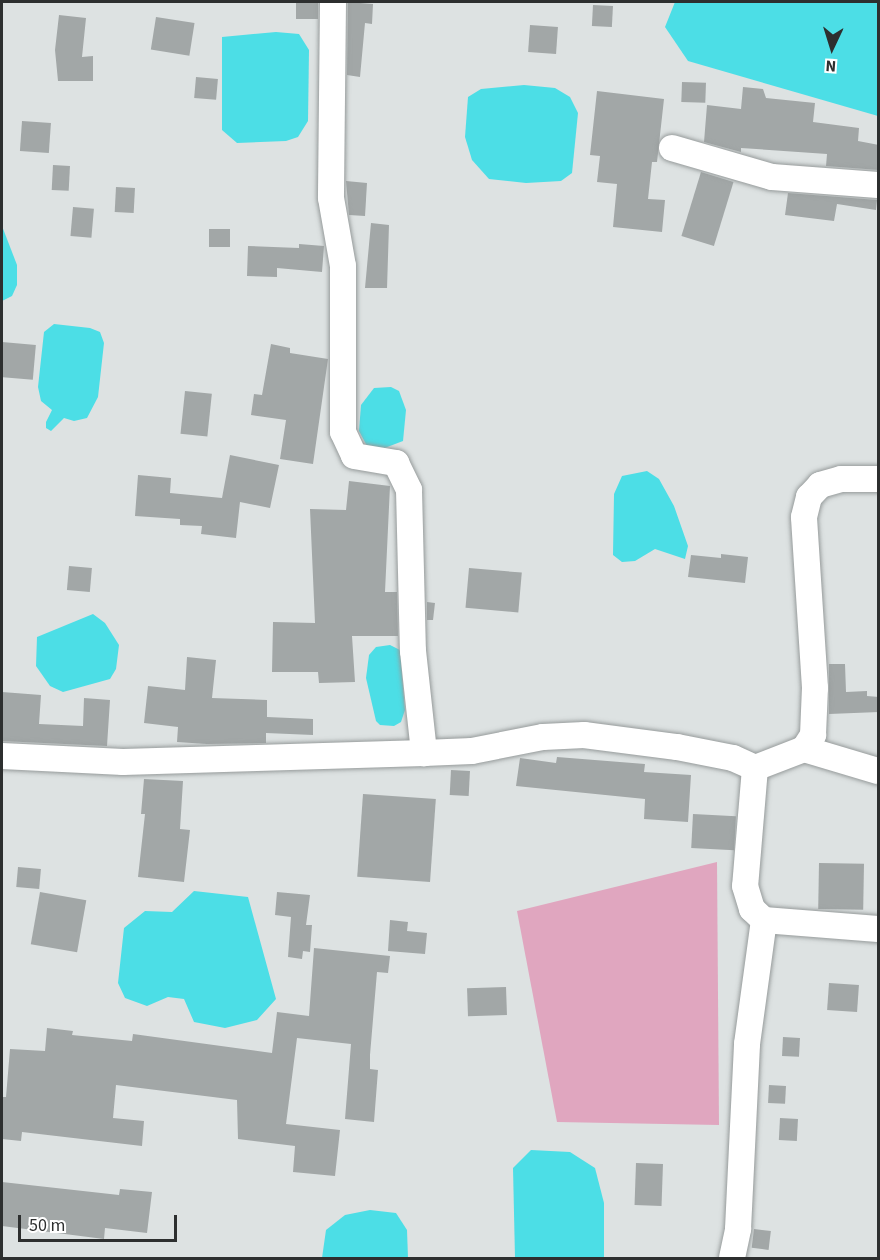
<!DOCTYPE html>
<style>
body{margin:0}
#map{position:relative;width:880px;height:1260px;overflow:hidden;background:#dde2e2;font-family:"Source Sans 3",sans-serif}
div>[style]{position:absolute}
.green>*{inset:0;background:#e0a6bf}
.water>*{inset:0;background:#4cdee6}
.building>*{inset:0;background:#a2a7a7;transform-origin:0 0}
.roads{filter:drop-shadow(0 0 2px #969b9b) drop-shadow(0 0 2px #969b9b)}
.minor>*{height:26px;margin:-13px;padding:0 13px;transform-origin:13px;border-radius:13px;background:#fff}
span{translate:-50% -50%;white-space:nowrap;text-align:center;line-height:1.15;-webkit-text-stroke:5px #fff;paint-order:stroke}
.frame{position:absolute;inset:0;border:3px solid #2d2f2f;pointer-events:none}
.north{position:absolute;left:802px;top:18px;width:60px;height:60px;-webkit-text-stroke:4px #fff;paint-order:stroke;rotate:184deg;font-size:16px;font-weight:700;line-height:24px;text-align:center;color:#2d2f2f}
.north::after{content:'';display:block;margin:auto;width:21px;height:27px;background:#2d2f2f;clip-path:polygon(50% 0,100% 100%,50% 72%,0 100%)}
.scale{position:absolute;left:18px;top:1215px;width:159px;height:27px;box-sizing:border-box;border:3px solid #2d2f2f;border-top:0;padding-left:8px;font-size:18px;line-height:21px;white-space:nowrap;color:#2d2f2f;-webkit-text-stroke:4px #fff;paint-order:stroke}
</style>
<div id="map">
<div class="green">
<div style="clip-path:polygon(717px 862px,719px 1125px,557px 1122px,517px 911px)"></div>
</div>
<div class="water">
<div style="clip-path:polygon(675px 2px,878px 2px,878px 116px,688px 61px,665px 27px)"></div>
<div style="clip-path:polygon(276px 32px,299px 34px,309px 50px,308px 121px,298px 137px,286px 141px,237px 143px,222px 130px,222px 37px)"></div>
<div style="clip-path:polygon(524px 85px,555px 88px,570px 97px,578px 113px,572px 173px,561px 181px,526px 183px,489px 179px,472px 160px,465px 137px,468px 97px,481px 89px)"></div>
<div style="clip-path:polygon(2px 226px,17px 265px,17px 285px,12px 296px,2px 301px)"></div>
<div style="clip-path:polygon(54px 324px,90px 328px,100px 332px,104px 343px,98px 397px,87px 418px,74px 421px,64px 418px,51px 431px,46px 428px,46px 422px,52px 410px,41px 401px,38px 387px,44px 332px)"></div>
<div style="clip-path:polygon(391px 387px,399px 391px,406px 410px,403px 441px,382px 449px,368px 448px,359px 431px,361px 405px,374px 388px)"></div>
<div style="clip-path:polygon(647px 471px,659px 479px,674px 506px,688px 546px,685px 559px,655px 549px,635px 561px,622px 562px,613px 555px,614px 494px,622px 476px)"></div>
<div style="clip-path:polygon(93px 614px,105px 623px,119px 645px,116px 669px,110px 679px,63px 692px,50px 686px,36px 666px,37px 637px)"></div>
<div style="clip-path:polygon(390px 645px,400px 650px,405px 710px,401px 722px,394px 726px,380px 725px,376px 721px,366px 678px,369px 655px,376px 647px)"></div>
<div style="clip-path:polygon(194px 891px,248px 897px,276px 999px,257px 1020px,225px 1028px,194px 1022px,184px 999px,168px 997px,147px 1006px,125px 998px,118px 983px,124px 928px,145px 911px,172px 912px)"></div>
<div style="clip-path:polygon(531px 1150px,570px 1152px,595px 1168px,604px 1203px,604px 1258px,515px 1258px,513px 1168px)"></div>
<div style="clip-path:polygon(370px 1210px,396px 1213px,407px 1230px,408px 1258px,322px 1258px,326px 1230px,345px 1215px)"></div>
</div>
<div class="building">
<div style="left:296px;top:2px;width:22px;height:17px"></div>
<div style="clip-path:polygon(348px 2px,373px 4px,372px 24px,365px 23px,360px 77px,347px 75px)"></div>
<div style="left:593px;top:5px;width:20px;height:21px;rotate:3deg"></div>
<div style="clip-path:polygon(59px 15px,86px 18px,82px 57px,93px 56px,93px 81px,58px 81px,55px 50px)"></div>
<div style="left:156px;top:17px;width:39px;height:33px;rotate:9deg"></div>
<div style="left:530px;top:25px;width:28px;height:27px;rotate:4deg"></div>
<div style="left:196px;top:77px;width:22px;height:21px;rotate:5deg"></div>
<div style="left:682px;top:82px;width:24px;height:20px;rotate:2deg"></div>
<div style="clip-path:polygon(743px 87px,763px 89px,766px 98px,815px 103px,813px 122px,859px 128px,858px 141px,879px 145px,879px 170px,826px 166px,827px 154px,741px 148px,741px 152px,704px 142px,707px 105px,741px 109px)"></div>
<div style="clip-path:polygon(597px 91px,664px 99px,657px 162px,652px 162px,648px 199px,665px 200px,662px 232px,613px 227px,617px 184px,597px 182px,600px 156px,590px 155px)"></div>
<div style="left:22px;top:121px;width:29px;height:30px;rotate:4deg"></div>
<div style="left:53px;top:165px;width:17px;height:25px;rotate:3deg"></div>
<div style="left:701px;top:172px;width:34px;height:67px;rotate:17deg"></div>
<div style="clip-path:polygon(346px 181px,367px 183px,365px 216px,349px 215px)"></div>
<div style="left:116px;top:187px;width:19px;height:25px;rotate:3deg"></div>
<div style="clip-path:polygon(788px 193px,877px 200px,876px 210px,837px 204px,834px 221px,785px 215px)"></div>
<div style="left:73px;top:207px;width:21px;height:29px;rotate:5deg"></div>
<div style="clip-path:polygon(371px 223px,389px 225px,387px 288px,365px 288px)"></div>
<div style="left:209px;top:229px;width:21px;height:18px"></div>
<div style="clip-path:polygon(299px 244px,324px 246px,322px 272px,277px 268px,277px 277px,247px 276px,248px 246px,299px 248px)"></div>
<div style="left:2px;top:342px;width:34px;height:35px;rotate:5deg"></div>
<div style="clip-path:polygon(271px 344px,290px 348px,290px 353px,328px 359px,313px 464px,280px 459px,286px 420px,251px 415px,254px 394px,262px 395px)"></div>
<div style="left:185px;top:391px;width:27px;height:43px;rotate:6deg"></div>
<div style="clip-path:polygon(230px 455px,279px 465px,270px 508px,240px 502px,236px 538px,201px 534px,202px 526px,180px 525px,180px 519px,135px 516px,138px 475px,171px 478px,170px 493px,222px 498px)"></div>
<div style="clip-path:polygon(349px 481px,390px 486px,385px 592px,397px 592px,398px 636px,352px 636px,355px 682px,319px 683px,318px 672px,272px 672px,273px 622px,315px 623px,310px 509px,346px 510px)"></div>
<div style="clip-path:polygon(721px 554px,748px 557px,745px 583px,688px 577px,691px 555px,721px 558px)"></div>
<div style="left:69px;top:566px;width:23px;height:24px;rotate:5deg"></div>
<div style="left:469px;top:568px;width:53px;height:40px;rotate:5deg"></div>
<div style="clip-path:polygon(427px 602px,435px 603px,433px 620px,427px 620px)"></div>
<div style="clip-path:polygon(187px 657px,216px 660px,212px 698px,267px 700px,267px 717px,313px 719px,313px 735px,266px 733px,266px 743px,207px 744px,177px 742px,178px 727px,144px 723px,148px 686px,185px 690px)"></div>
<div style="clip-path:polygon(829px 664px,845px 664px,846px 692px,867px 691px,867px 696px,879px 697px,879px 712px,829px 714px)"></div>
<div style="clip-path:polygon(2px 692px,41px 695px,39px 724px,83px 726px,84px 698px,110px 700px,107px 746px,2px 741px)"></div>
<div style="clip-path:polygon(557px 757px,645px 764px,644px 772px,691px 775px,688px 822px,644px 819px,645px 799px,516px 786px,520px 758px,556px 763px)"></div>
<div style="left:451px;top:770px;width:19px;height:25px;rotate:3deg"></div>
<div style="clip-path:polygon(144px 779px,183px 781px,180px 829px,190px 830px,184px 882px,138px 877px,145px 814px,141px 814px)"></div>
<div style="left:363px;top:794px;width:73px;height:83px;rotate:4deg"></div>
<div style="left:693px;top:814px;width:43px;height:34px;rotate:3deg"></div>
<div style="left:819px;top:863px;width:45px;height:46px;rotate:1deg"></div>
<div style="left:18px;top:867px;width:23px;height:20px;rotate:5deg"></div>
<div style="left:40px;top:892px;width:47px;height:53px;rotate:10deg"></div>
<div style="clip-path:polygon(277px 892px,310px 895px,306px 925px,312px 925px,310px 952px,303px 951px,302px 959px,288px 957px,291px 917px,275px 915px)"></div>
<div style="clip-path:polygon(390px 920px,408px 922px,407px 931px,427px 933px,425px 954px,388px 951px)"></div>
<div style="clip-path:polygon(314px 948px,390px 956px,388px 973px,377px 972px,370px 1055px,370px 1069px,378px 1070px,374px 1122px,345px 1119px,351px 1044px,297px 1038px,286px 1124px,340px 1130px,335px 1176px,293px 1172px,295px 1146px,238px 1139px,237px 1100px,116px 1085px,113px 1118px,144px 1121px,142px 1146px,22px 1132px,21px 1141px,2px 1139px,2px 1097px,6px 1097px,10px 1049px,45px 1051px,47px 1028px,73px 1031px,72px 1035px,132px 1041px,133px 1034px,272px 1053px,277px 1012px,309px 1016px)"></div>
<div style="left:829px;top:983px;width:30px;height:27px;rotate:4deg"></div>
<div style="left:506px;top:987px;width:28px;height:39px;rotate:88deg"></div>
<div style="left:783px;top:1037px;width:17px;height:19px;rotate:3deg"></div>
<div style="left:769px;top:1085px;width:17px;height:18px;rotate:3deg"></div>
<div style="left:780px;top:1118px;width:18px;height:22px;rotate:3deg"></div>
<div style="left:636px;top:1163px;width:27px;height:42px;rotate:2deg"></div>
<div style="clip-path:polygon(2px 1182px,119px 1195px,120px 1189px,152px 1192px,147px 1233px,105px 1228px,104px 1239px,2px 1226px)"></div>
<div style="left:754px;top:1229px;width:17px;height:19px;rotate:7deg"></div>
</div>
<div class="roads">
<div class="minor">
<div style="left:333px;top:2px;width:196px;rotate:90.6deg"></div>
<div style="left:331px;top:198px;width:69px;rotate:80deg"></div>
<div style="left:343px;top:266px;width:166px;rotate:90deg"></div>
<div style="left:343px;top:432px;width:26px;rotate:65deg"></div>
<div style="left:354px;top:456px;width:43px;rotate:9.5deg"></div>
<div style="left:396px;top:463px;width:30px;rotate:64deg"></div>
<div style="left:409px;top:490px;width:161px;rotate:88.6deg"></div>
<div style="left:413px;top:651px;width:103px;rotate:83.8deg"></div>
<div style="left:672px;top:148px;width:104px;rotate:16.2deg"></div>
<div style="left:772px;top:177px;width:106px;rotate:4.3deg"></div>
<div style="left:804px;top:749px;width:77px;rotate:16.6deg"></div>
<div style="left:2px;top:756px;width:121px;rotate:2.8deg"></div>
<div style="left:123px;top:762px;width:301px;rotate:-1.7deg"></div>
<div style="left:424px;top:753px;width:48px;rotate:-2.4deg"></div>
<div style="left:472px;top:751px;width:72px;rotate:-11.2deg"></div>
<div style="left:543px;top:737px;width:41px;rotate:-2.8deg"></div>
<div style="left:584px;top:735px;width:94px;rotate:7.4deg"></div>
<div style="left:677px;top:747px;width:57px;rotate:11.1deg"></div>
<div style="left:733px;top:758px;width:24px;rotate:24deg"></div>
<div style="left:755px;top:768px;width:53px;rotate:-21.2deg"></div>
<div style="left:804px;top:749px;width:17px;rotate:-57deg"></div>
<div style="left:813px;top:735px;width:47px;rotate:-87.6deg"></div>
<div style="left:815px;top:688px;width:171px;rotate:-93.7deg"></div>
<div style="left:804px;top:517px;width:21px;rotate:-76deg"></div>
<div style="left:809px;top:497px;width:16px;rotate:-47deg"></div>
<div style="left:820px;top:485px;width:22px;rotate:-16deg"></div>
<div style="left:841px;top:479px;width:37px"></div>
<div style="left:755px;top:768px;width:118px;rotate:94.8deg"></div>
<div style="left:745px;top:886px;width:24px;rotate:73deg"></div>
<div style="left:752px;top:909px;width:16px;rotate:43deg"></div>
<div style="left:764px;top:920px;width:114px;rotate:4.5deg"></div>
<div style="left:732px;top:1258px;width:30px;rotate:-78deg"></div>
<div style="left:738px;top:1229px;width:185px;rotate:-87.2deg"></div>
<div style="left:747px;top:1044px;width:125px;rotate:-82.2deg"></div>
</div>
</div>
<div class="frame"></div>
<div class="north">N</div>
<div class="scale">50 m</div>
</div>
